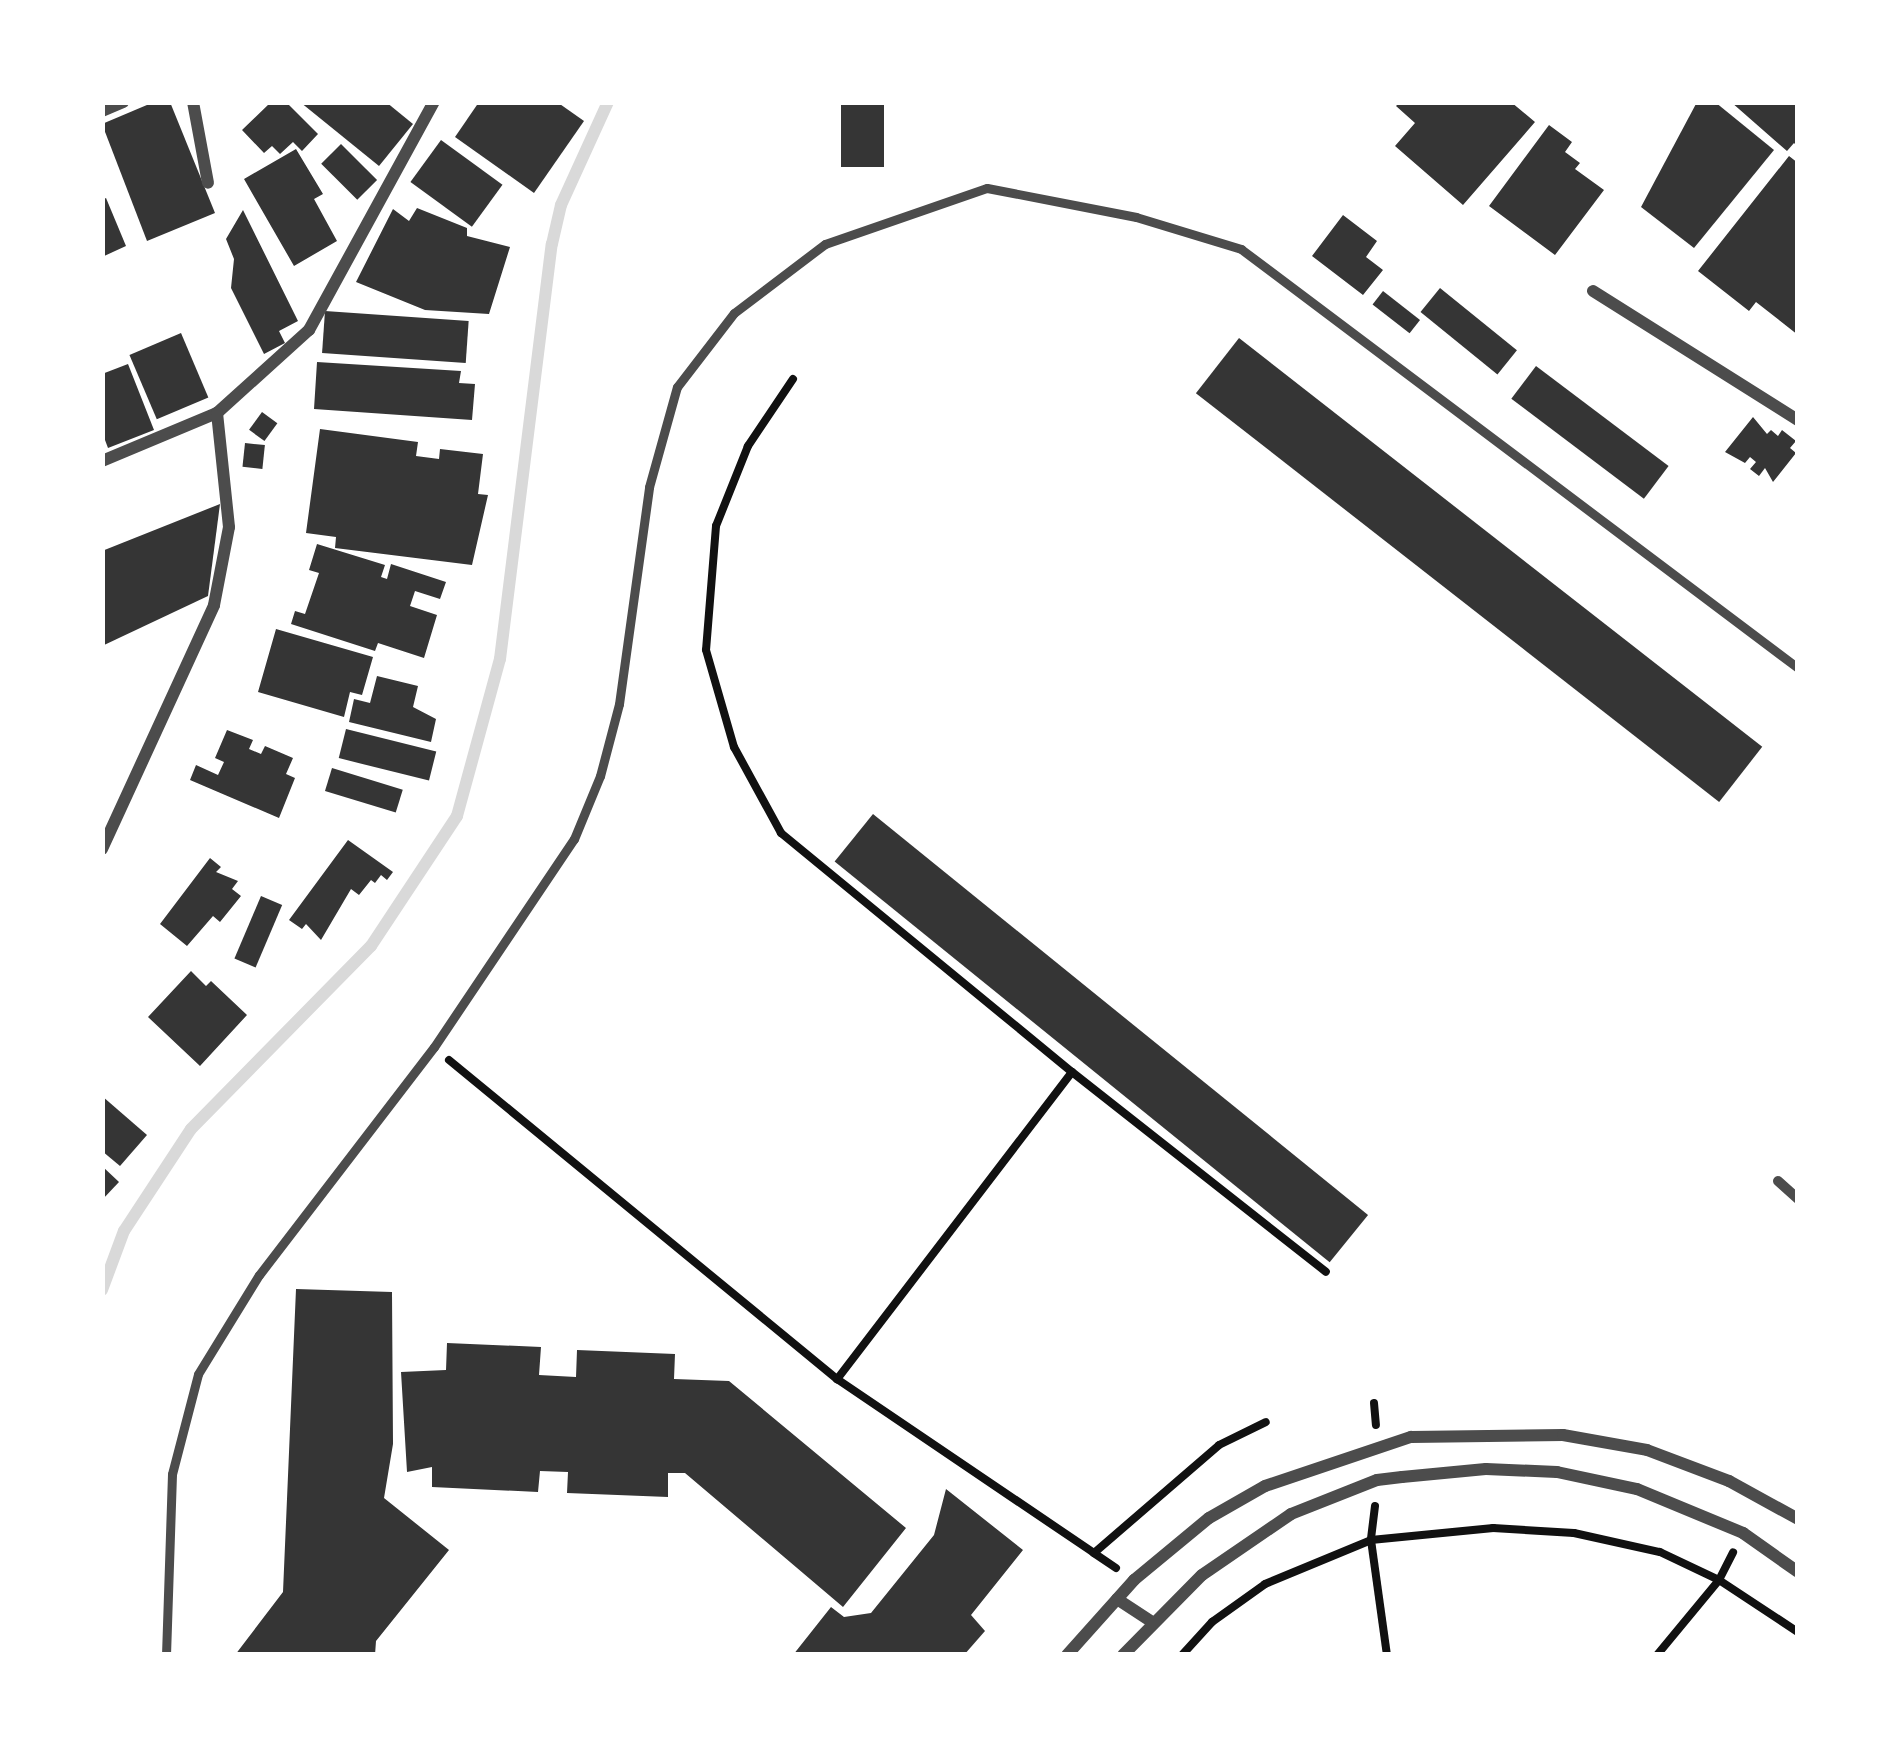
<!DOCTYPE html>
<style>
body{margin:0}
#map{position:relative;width:1900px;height:1757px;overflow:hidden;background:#fff;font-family:"Work Sans",sans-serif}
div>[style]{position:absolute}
.stream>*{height:12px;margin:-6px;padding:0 6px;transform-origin:6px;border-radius:6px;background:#d9d9d9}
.building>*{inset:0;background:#353535;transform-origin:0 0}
.path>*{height:8px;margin:-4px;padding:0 4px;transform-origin:4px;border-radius:4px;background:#111}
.service>*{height:9px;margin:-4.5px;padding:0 4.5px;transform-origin:4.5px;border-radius:4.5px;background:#4c4c4c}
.pedestrian>*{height:10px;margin:-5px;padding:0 5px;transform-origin:5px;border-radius:5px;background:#4c4c4c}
.minor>*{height:12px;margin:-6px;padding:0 6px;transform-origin:6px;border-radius:6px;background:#4c4c4c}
span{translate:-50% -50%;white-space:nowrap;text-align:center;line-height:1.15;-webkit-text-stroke:12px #fff;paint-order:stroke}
.frame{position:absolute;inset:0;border:105px solid #fff;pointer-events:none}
</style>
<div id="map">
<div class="stream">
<div style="left:102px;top:1290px;width:63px;rotate:-69.6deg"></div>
<div style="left:124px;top:1231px;width:122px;rotate:-56.7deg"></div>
<div style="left:191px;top:1129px;width:257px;rotate:-45.5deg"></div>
<div style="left:371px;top:946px;width:156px;rotate:-56.5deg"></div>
<div style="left:457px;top:816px;width:163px;rotate:-74.7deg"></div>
<div style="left:500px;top:659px;width:418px;rotate:-82.9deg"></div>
<div style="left:552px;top:244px;width:40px;rotate:-77deg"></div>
<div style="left:561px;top:205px;width:113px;rotate:-65.5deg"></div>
</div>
<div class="building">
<div style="clip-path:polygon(154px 102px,170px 102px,215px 213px,147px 241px,102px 124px)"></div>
<div style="clip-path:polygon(271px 102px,286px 102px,318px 134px,302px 151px,293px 142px,280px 154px,272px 146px,264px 153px,242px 130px)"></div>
<div style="clip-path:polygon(300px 102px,386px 102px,413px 124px,379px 166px)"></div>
<div style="clip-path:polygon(479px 102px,557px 102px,584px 121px,534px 193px,455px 137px)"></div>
<div style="left:841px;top:102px;width:43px;height:65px"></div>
<div style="clip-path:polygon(1400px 102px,1511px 102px,1535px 122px,1463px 205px,1395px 146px,1415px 123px,1396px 106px)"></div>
<div style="clip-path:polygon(1697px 102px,1715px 102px,1774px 150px,1694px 248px,1641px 207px)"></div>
<div style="clip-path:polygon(1731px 102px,1798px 102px,1798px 147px,1794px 143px,1787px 151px)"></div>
<div style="clip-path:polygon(1549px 125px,1572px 142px,1565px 152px,1580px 163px,1575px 169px,1604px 190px,1555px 255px,1489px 206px)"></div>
<div style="left:441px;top:140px;width:76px;height:52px;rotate:36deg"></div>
<div style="left:341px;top:144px;width:51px;height:28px;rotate:45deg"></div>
<div style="clip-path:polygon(296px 149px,323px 194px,314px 199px,337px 241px,294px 266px,244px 179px)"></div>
<div style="clip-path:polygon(1789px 156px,1798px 163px,1798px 335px,1756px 302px,1749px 311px,1698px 271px)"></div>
<div style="clip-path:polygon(106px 198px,126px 246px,102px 257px,102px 200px)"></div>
<div style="clip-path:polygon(417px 208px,467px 228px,467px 236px,510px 247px,489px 314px,425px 310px,356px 282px,393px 209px,409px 221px)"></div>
<div style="clip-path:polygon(243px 210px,298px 321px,279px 331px,285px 343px,264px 354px,231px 288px,234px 259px,226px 239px)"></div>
<div style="clip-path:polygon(1343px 215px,1377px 241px,1366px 257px,1383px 270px,1363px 295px,1312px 256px)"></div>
<div style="left:1440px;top:288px;width:99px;height:31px;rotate:39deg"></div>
<div style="left:1383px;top:291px;width:47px;height:17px;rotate:38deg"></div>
<div style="left:325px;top:311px;width:144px;height:42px;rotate:4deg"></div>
<div style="left:181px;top:333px;width:70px;height:56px;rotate:67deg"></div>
<div style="left:1239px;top:338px;width:664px;height:70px;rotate:38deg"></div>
<div style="clip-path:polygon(317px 362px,461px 371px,459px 383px,475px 384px,472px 420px,314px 409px)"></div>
<div style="clip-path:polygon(128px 364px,154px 430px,108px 448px,102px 432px,102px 374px)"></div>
<div style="left:1536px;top:366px;width:166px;height:41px;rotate:37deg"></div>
<div style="left:262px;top:412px;width:19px;height:22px;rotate:36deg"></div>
<div style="clip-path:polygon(1753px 417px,1767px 434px,1771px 430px,1778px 436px,1782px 430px,1796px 441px,1790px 448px,1796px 453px,1773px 482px,1765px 468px,1759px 476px,1750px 469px,1756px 462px,1750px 457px,1745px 463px,1725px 452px)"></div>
<div style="clip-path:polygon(320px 429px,418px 442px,416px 456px,439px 459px,440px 449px,483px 454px,478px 494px,488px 495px,472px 565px,335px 548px,336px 537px,306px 533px)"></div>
<div style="left:245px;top:443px;width:20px;height:24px;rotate:6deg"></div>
<div style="clip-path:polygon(220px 504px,208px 596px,102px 646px,102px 551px)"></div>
<div style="clip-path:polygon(317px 544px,385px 565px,381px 577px,387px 579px,391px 564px,446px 582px,440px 599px,415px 591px,410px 606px,437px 615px,424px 658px,378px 643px,375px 651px,291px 624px,295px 611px,305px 614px,319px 573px,309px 570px)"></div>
<div style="clip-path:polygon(276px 629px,373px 657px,362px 695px,350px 692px,344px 717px,258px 692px)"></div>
<div style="clip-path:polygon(377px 676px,418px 686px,413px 707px,436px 719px,431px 742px,349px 722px,354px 699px,370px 703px)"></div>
<div style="left:346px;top:729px;width:93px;height:30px;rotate:14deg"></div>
<div style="clip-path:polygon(227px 730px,253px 740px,249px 749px,261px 754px,265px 746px,293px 758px,286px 774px,295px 778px,279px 818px,190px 780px,196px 765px,218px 775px,224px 762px,215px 758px)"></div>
<div style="left:332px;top:768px;width:74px;height:24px;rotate:17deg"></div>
<div style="left:873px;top:814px;width:637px;height:61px;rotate:39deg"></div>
<div style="clip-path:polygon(348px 840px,393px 872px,387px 880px,381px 875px,375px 883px,371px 880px,359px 895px,351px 889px,321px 940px,306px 924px,302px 929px,289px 920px)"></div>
<div style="clip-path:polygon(210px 858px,221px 867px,216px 872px,238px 881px,232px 889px,241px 896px,220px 922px,213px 916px,187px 946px,160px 924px)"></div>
<div style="left:261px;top:896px;width:23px;height:68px;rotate:23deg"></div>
<div style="clip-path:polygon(191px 971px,206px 986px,211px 981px,247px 1015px,200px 1066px,148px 1017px)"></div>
<div style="clip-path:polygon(102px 1096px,147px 1135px,120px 1166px,102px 1151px)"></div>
<div style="clip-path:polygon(102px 1166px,119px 1182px,102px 1200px)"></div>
<div style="clip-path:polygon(296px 1289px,392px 1292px,393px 1444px,384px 1498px,449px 1550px,376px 1641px,375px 1655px,235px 1655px,283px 1592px)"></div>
<div style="clip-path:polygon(447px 1343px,541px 1347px,539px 1375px,576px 1377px,577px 1350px,675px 1354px,674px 1379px,729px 1381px,906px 1528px,843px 1607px,685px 1473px,668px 1473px,668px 1497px,567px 1493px,568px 1472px,540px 1471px,538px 1492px,432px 1487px,432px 1467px,407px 1472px,401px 1372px,446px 1370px)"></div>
<div style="clip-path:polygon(946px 1489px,1023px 1550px,971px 1615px,985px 1631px,964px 1655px,793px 1655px,831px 1607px,844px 1617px,871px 1613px,934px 1535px)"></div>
</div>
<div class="path">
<div style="left:793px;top:379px;width:81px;rotate:123.9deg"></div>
<div style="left:748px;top:446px;width:86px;rotate:111.8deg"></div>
<div style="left:716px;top:526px;width:124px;rotate:94.6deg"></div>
<div style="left:706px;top:650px;width:101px;rotate:73.9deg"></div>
<div style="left:734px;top:747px;width:98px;rotate:61.3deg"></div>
<div style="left:781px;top:833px;width:377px;rotate:39.4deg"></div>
<div style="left:1072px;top:1072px;width:387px;rotate:127.4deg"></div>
<div style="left:449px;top:1060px;width:502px;rotate:39.43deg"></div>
<div style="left:837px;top:1379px;width:310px;rotate:34.1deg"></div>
<div style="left:1072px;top:1072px;width:323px;rotate:38.2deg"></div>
<div style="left:1374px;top:1403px;width:22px;rotate:85deg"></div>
<div style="left:1375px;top:1506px;width:34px;rotate:97deg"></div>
<div style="left:1371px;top:1540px;width:116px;rotate:82.1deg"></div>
<div style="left:1116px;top:1568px;width:27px;rotate:-146deg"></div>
<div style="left:1094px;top:1553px;width:165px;rotate:-40.8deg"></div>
<div style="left:1219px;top:1445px;width:52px;rotate:-26.1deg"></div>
<div style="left:1182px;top:1655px;width:45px;rotate:-47.7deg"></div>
<div style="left:1212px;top:1622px;width:65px;rotate:-35.6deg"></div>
<div style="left:1265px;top:1584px;width:115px;rotate:-22.5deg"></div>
<div style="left:1371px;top:1540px;width:123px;rotate:-5.6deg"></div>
<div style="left:1493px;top:1528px;width:81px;rotate:3.5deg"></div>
<div style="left:1574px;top:1533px;width:88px;rotate:12.5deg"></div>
<div style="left:1660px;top:1552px;width:65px;rotate:25.4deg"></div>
<div style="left:1719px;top:1580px;width:95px;rotate:33.4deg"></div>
<div style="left:1657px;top:1655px;width:97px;rotate:-50.4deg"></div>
<div style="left:1719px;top:1580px;width:31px;rotate:-63deg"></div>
</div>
<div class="service">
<div style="left:166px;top:1655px;width:181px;rotate:-88.1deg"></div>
<div style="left:172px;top:1474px;width:103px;rotate:-75.4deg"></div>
<div style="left:198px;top:1374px;width:116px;rotate:-58.4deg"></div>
<div style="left:259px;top:1275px;width:287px;rotate:-52.5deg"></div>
<div style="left:434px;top:1047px;width:251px;rotate:-56.1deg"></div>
<div style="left:574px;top:839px;width:68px;rotate:-67.6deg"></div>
<div style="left:600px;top:776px;width:74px;rotate:-75.2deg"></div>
<div style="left:619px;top:704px;width:219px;rotate:-82.1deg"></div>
<div style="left:649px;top:487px;width:104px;rotate:-74.4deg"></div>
<div style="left:677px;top:387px;width:93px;rotate:-52.4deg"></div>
<div style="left:734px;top:313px;width:114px;rotate:-37.2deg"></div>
<div style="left:825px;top:244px;width:171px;rotate:-19.1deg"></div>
<div style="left:987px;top:188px;width:152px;rotate:11deg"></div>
<div style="left:1136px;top:217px;width:110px;rotate:16.9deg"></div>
<div style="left:1241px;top:249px;width:697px;rotate:36.95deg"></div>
</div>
<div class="pedestrian">
<div style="left:1778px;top:1181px;width:27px;rotate:42deg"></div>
</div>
<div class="minor">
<div style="left:193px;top:102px;width:82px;rotate:79.5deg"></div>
<div style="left:102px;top:111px;width:23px;rotate:-23deg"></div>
<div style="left:1593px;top:291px;width:242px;rotate:32.2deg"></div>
<div style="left:102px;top:461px;width:125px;rotate:-22.7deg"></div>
<div style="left:217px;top:413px;width:124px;rotate:-42.1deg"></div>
<div style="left:309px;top:330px;width:260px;rotate:-61.3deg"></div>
<div style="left:102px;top:849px;width:268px;rotate:-65.3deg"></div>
<div style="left:214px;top:605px;width:79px;rotate:-79.1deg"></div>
<div style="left:229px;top:527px;width:115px;rotate:-96deg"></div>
<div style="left:1117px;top:1599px;width:42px;rotate:33.3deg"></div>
<div style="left:1067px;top:1655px;width:101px;rotate:-48.2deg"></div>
<div style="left:1134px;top:1580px;width:97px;rotate:-39.6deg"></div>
<div style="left:1209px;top:1518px;width:64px;rotate:-29.7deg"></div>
<div style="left:1265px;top:1486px;width:154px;rotate:-18.6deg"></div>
<div style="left:1411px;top:1437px;width:152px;rotate:-0.8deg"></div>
<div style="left:1563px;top:1435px;width:85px;rotate:10.1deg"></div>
<div style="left:1647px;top:1450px;width:88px;rotate:20.7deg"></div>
<div style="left:1729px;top:1481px;width:79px;rotate:28.8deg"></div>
<div style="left:1123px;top:1655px;width:112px;rotate:-45.4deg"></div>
<div style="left:1202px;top:1575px;width:108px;rotate:-34.4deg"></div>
<div style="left:1291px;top:1514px;width:92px;rotate:-21.6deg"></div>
<div style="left:1377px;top:1480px;width:25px;rotate:-7deg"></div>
<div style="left:1402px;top:1477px;width:84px;rotate:-5.4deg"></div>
<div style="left:1486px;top:1469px;width:71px;rotate:2.4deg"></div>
<div style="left:1557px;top:1472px;width:82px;rotate:12deg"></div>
<div style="left:1637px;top:1489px;width:115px;rotate:22.5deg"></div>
<div style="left:1743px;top:1533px;width:67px;rotate:35.3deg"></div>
</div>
<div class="frame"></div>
</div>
